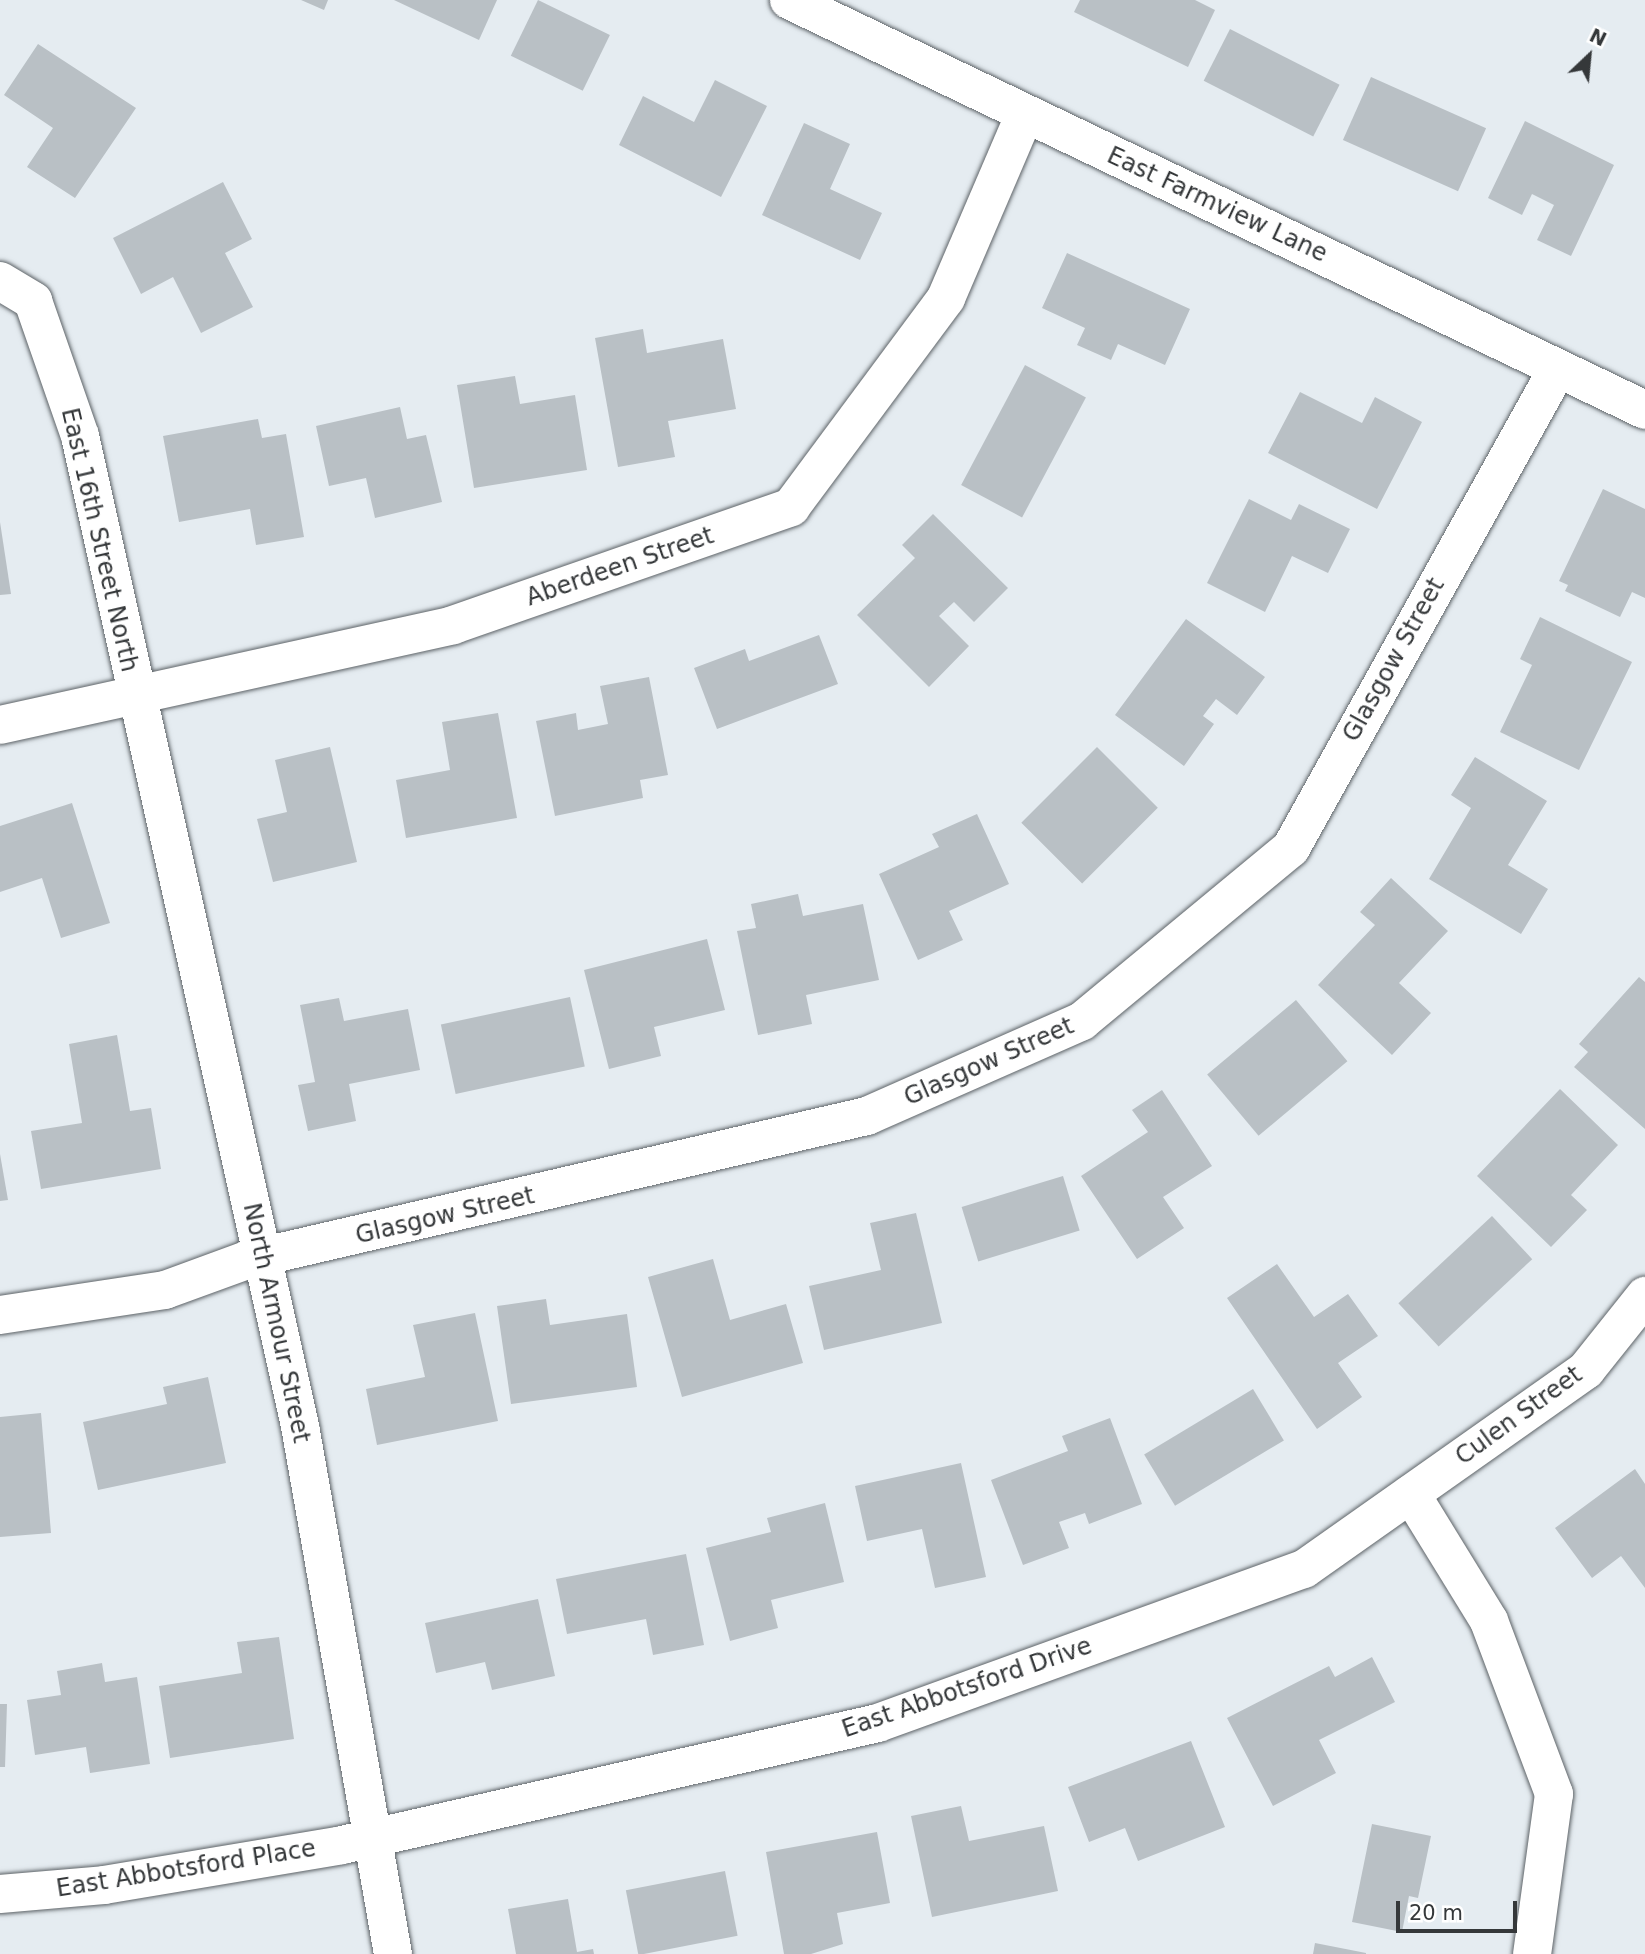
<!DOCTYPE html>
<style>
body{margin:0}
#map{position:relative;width:1645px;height:1954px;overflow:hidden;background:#e5ecf1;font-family:"DejaVu Sans",sans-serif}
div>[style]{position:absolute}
.building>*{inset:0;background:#b9c0c5;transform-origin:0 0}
.roads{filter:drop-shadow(0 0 2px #5d6367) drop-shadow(0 0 2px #5d6367)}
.minor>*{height:38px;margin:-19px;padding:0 19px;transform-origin:19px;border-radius:19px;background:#fff}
span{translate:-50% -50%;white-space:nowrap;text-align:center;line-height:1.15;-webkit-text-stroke:5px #fff;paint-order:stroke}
.street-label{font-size:24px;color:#35383a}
.north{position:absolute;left:1554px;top:21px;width:70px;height:70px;-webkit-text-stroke:5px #fff;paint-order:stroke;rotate:26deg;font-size:19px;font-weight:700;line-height:28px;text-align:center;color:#35383a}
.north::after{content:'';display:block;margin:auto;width:24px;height:32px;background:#35383a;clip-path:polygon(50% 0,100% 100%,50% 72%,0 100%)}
.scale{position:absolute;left:1396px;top:1901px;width:121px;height:32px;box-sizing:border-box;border:4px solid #35383a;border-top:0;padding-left:9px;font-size:21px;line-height:24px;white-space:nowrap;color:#35383a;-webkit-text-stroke:5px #fff;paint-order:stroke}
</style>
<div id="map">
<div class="building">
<div style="clip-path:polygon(301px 0,328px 0,324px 10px)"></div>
<div style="clip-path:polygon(394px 0,497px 0,479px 40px)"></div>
<div style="left:538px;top:0;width:80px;height:62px;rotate:26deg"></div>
<div style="clip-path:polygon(1080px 0,1195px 0,1215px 10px,1188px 67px,1074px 12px)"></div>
<div style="left:1230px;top:29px;width:123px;height:58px;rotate:27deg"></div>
<div style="clip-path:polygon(38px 44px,136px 108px,75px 198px,27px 167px,53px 128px,4px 95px)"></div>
<div style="left:1371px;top:77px;width:126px;height:69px;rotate:24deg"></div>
<div style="clip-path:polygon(715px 80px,767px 106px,721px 197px,619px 145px,643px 96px,694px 122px)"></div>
<div style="clip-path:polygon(1525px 121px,1614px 165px,1571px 256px,1537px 240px,1554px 205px,1532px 194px,1522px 215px,1488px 198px)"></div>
<div style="clip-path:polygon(804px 123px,850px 144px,830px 189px,882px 213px,860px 260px,762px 215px)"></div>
<div style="clip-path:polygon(223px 182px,252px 239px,225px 253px,253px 307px,201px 333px,173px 277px,141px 294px,113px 238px)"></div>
<div style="clip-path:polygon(1067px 253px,1190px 309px,1165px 365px,1118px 344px,1111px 360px,1077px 345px,1085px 328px,1042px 308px)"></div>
<div style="clip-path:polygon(643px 329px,647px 353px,723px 339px,736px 409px,668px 421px,675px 457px,618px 467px,595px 338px)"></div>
<div style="left:1025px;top:365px;width:69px;height:136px;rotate:28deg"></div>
<div style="clip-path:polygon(515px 376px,520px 404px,575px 395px,587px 470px,474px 488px,457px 385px)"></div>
<div style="clip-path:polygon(1300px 392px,1362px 423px,1375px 397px,1422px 422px,1377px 509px,1268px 453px)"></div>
<div style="clip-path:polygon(400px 407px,407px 439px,426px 435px,442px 502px,375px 518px,366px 478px,329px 486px,316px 426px)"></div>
<div style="clip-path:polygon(258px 419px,262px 438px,286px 434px,304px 537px,256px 545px,250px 509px,179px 522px,163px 436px)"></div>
<div style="clip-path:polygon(1603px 489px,1645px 509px,1645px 598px,1632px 592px,1620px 617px,1565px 591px,1568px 585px,1559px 581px)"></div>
<div style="clip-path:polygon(1249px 499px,1291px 520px,1299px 504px,1350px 529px,1328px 573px,1292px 556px,1265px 612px,1207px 583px)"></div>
<div style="clip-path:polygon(933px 514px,1008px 588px,974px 622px,954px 602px,939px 616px,969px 646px,929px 687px,857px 615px,915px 558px,902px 545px)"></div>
<div style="clip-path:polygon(0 522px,11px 594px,0 595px)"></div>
<div style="clip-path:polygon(1540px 617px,1632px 662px,1579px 770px,1500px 732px,1532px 665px,1520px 659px)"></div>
<div style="clip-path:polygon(1186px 619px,1265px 677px,1237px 715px,1216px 699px,1203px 716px,1214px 724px,1184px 766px,1115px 715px)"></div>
<div style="clip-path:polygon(819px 635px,838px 684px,717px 729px,694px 668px,745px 649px,749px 661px)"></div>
<div style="clip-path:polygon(649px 677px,668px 775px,640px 780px,643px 798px,555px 816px,536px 721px,576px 713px,578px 730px,608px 724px,600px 686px)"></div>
<div style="clip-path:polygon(498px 713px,517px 818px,406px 838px,396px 780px,450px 770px,442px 722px)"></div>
<div style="clip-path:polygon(330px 747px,357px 862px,273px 882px,257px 819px,287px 812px,275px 760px)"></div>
<div style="left:1097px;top:747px;width:86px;height:107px;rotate:45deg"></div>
<div style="clip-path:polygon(1475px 757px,1547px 801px,1508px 865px,1548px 889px,1521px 934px,1429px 879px,1471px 808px,1451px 795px)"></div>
<div style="clip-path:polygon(72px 803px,110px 923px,61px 938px,42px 878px,0 892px,0 826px)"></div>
<div style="clip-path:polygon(977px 814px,1009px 884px,949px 911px,963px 940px,918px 960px,879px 874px,939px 847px,932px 834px)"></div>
<div style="clip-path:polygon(1391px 878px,1448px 931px,1399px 983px,1431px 1013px,1392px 1055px,1318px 985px,1375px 925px,1360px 912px)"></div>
<div style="clip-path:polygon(798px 894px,803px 916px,863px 904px,879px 980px,806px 995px,812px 1024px,758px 1035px,737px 931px,756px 928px,751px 904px)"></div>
<div style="clip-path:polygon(707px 939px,725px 1010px,654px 1027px,661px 1056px,609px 1069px,584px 970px)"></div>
<div style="clip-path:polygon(1639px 977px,1645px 982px,1645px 1129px,1574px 1067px,1588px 1052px,1579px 1044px)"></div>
<div style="left:570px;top:997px;width:71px;height:132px;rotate:78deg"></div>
<div style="clip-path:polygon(339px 998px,344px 1021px,408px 1009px,420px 1070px,349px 1084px,356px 1121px,308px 1131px,298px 1085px,315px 1082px,300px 1005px)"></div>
<div style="left:1296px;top:1000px;width:80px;height:116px;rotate:50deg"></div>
<div style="clip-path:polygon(117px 1035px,130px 1111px,151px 1108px,161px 1169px,41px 1189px,31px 1131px,82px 1123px,69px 1044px)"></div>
<div style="clip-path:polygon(1560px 1089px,1618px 1145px,1571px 1195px,1587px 1210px,1551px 1247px,1477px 1176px)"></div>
<div style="clip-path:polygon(1162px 1090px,1212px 1166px,1163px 1197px,1184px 1228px,1137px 1259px,1081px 1176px,1148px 1132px,1132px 1110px)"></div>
<div style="clip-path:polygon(0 1154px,8px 1200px,0 1201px)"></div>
<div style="left:1063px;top:1176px;width:57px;height:106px;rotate:73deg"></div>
<div style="clip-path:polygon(916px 1213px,942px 1323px,824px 1350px,809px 1286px,881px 1270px,870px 1223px)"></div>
<div style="left:1492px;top:1216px;width:59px;height:128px;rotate:47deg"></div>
<div style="clip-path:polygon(713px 1259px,730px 1320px,786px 1304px,803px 1363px,682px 1397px,648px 1277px)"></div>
<div style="clip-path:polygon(1277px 1264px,1314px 1317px,1348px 1294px,1378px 1336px,1338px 1363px,1362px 1397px,1317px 1429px,1227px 1298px)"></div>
<div style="clip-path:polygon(546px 1299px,550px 1325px,627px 1314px,637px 1387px,511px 1404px,497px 1306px)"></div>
<div style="clip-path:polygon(475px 1313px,498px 1421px,377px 1445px,366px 1389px,425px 1377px,413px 1325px)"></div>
<div style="clip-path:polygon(208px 1377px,226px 1463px,98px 1490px,83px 1422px,167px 1404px,163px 1387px)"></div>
<div style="left:1253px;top:1389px;width:60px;height:127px;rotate:59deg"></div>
<div style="clip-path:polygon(41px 1413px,51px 1533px,0 1537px,0 1417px)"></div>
<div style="clip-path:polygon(1110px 1418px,1142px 1504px,1089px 1524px,1085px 1513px,1059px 1522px,1069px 1548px,1023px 1565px,991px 1480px,1068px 1451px,1062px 1436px)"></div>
<div style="clip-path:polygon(961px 1463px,986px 1577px,935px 1588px,922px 1529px,867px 1541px,855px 1486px)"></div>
<div style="clip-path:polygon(1635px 1469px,1645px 1484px,1645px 1588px,1621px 1556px,1592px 1578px,1555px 1528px)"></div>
<div style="clip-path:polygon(825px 1503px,844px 1582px,771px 1600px,778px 1628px,730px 1641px,706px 1548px,771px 1532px,767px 1518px)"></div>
<div style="clip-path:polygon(686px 1554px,704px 1645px,653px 1655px,646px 1619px,567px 1634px,556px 1579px)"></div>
<div style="clip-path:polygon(538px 1599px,555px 1676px,492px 1690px,485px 1662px,436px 1673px,425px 1623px)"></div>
<div style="clip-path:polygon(279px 1637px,294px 1739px,170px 1758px,159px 1686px,242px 1673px,237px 1642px)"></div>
<div style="clip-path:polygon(1372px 1657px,1395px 1702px,1319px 1740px,1336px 1773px,1273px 1806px,1227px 1718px,1329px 1666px,1335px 1677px)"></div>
<div style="clip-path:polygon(102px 1663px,105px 1682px,137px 1677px,150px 1764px,90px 1773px,86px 1747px,35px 1755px,27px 1700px,61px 1695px,57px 1671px)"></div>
<div style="clip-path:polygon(0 1704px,7px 1704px,5px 1767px,0 1767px)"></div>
<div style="clip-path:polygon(1191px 1741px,1225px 1827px,1138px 1861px,1125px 1828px,1089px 1842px,1068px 1787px)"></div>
<div style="clip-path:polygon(961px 1806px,969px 1841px,1044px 1826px,1058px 1891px,932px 1917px,911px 1816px)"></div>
<div style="clip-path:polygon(1372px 1824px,1431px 1836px,1418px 1898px,1409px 1896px,1402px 1932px,1352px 1922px)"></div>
<div style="clip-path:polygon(877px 1832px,890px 1903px,837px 1913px,843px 1944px,811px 1954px,784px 1954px,766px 1852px)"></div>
<div style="left:725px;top:1871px;width:66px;height:101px;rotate:79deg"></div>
<div style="clip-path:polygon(568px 1899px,577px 1952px,593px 1949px,594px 1954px,516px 1954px,508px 1909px)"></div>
<div style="clip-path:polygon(1315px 1943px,1366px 1953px,1366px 1954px,1313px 1954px)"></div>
</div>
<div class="roads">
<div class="minor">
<div style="left:789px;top:0;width:949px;rotate:25.59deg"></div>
<div style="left:0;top:281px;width:39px;rotate:31deg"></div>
<div style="left:33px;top:301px;width:143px;rotate:70.8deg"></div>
<div style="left:80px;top:436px;width:1014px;rotate:77.47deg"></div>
<div style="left:300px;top:1426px;width:536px;rotate:80.01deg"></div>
<div style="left:0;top:725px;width:464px;rotate:-12.4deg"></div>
<div style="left:453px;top:625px;width:358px;rotate:-19.2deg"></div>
<div style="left:791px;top:507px;width:260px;rotate:-53.4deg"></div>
<div style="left:946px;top:298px;width:200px;rotate:-66.8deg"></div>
<div style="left:0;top:1315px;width:167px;rotate:-8.6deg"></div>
<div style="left:165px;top:1290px;width:87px;rotate:-20.1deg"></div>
<div style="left:247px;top:1260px;width:637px;rotate:-13.08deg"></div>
<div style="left:867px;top:1116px;width:235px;rotate:-23.8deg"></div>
<div style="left:1082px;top:1021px;width:271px;rotate:-39.6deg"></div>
<div style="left:1291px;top:848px;width:549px;rotate:-60.92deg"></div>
<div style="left:1411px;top:1494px;width:149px;rotate:58.4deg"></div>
<div style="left:1489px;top:1621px;width:185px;rotate:69.4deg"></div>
<div style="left:1554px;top:1794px;width:162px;rotate:97.8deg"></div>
<div style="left:0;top:1894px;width:104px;rotate:-4.9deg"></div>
<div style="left:104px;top:1885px;width:241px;rotate:-9.5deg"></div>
<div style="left:342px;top:1845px;width:550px;rotate:-12.82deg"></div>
<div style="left:878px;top:1723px;width:453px;rotate:-19.9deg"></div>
<div style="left:1304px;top:1569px;width:345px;rotate:-35.2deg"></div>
<div style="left:1586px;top:1370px;width:95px;rotate:-51.4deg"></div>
</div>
</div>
<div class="street-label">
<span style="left:1217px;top:205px;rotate:25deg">East Farmview Lane</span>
<span style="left:99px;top:540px;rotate:77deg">East 16th Street North</span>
<span style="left:620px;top:567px;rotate:-19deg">Aberdeen Street</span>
<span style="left:1394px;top:660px;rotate:-61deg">Glasgow Street</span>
<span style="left:989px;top:1062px;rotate:-24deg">Glasgow Street</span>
<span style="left:445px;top:1216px;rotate:-13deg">Glasgow Street</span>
<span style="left:276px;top:1323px;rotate:78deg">North Armour Street</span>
<span style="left:1519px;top:1416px;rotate:-36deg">Culen Street</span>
<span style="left:967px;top:1688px;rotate:-19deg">East Abbotsford Drive</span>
<span style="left:186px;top:1869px;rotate:-9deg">East Abbotsford Place</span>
</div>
<div class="north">N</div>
<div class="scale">20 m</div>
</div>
